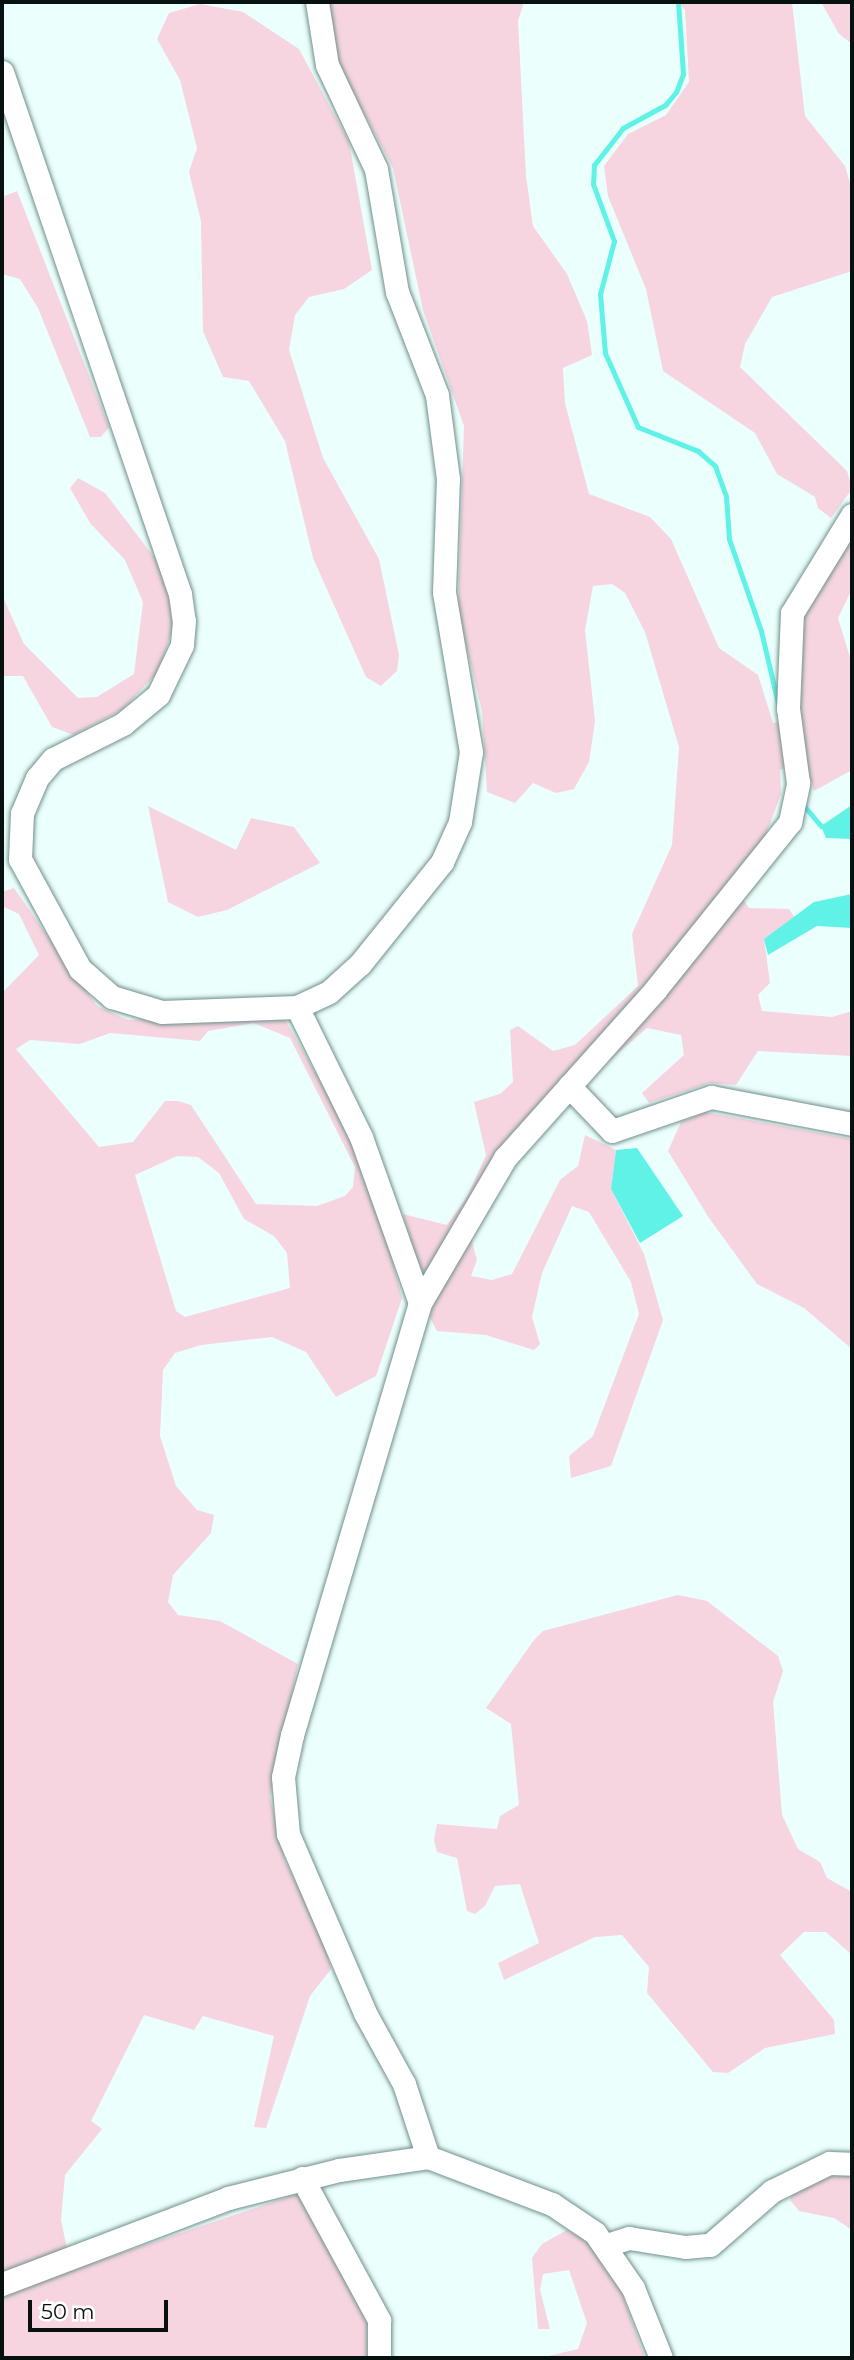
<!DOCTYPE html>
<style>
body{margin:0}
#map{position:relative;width:854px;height:2360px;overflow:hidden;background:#ebfffc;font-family:Montserrat,sans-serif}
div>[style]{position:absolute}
.green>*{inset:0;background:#f6d5e0}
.water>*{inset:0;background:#60f2e7}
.stream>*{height:5px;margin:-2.5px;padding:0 2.5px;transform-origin:2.5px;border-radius:2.5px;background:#60f2e7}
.roads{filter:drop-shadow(0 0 2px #71908c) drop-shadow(0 0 2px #71908c)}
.street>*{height:23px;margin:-11.5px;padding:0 11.5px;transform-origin:11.5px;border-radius:11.5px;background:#fff}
span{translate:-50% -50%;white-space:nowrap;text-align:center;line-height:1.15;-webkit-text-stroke:6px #fff;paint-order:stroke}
.frame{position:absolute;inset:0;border:4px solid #061110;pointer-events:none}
.scale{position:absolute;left:28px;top:2300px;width:140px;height:32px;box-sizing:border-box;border:4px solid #061110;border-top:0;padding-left:9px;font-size:21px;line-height:24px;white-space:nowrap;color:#061110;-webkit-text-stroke:5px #fff;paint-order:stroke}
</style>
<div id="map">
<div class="green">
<div style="clip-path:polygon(329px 2px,524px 2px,518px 21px,526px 176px,533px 226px,567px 274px,587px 321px,592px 355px,563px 368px,565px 403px,589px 494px,650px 517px,671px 539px,719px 648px,758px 675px,773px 723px,796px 721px,800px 616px,852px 533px,852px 589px,838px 618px,852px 664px,852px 770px,814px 791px,805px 761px,780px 770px,781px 794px,760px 850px,734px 886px,749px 908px,789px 909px,795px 918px,764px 939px,770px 983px,758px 995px,762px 1011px,832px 1017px,852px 1011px,852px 1056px,758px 1051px,736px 1085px,710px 1083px,649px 1103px,642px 1093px,684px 1055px,681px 1035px,647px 1028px,587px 1080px,576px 1067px,427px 1272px,418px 1269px,403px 1214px,447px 1225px,467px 1197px,486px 1155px,474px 1102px,500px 1094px,513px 1082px,510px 1030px,518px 1026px,553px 1051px,575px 1045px,638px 986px,632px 934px,672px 845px,679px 747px,645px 632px,625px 593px,612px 584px,593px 586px,585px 630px,595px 721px,589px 762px,574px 789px,556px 793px,533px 783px,515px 803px,487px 792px,482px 711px,458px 611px,464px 426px,423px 310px,393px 168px,336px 60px)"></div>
<div style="clip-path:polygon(678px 2px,792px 2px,805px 116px,845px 166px,852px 190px,852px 271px,772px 297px,745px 344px,740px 367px,847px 471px,852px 489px,831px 518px,818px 508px,815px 497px,777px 474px,755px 433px,663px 371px,646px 289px,608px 196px,604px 166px,628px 134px,666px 115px,689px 82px,685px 10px)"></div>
<div style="clip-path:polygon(821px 2px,852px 2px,852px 44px,839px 34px)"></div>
<div style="clip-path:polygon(200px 4px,243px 12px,299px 49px,349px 142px,372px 270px,344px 289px,309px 297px,295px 315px,289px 350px,323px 458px,379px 559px,399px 655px,397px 671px,381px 686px,366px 677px,313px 558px,285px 441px,249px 381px,223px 377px,203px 331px,201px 221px,189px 172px,197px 148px,180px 80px,157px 39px,169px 13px)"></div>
<div style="clip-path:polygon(17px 191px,109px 427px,101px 437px,90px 437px,38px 308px,20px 279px,2px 274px,2px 197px)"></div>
<div style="clip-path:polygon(78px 478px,105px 493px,164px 570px,175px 621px,159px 671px,123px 709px,74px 735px,52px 727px,23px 676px,2px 676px,2px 595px,24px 644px,78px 698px,97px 697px,134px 674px,143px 602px,125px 560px,90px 523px,70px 488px)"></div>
<div style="clip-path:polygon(148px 806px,236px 850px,251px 818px,294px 827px,320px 863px,227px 910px,198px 917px,168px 902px)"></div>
<div style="clip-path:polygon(evenodd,14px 888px,97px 1006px,128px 1020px,281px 1012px,370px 1170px,402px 1298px,376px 1376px,336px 1397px,306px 1352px,272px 1337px,201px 1345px,175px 1353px,163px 1370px,160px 1436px,176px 1486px,197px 1510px,214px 1515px,211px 1533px,173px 1575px,168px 1602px,178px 1615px,220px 1621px,298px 1664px,270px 1797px,285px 1861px,323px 1936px,331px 1969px,310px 1996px,266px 2128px,254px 2127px,274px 2036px,203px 2016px,194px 2030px,144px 2015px,91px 2121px,102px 2129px,65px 2175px,61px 2220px,67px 2249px,2px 2273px,2px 993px,39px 955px,19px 914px,2px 906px,2px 892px,14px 888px,254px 1023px,290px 1038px,355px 1167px,353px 1187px,345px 1196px,317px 1206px,256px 1204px,191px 1105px,178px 1101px,165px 1101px,133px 1142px,99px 1147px,16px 1049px,30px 1040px,80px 1044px,110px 1033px,200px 1041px,208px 1031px,254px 1023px,14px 888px,177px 1156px,198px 1157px,219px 1173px,244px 1219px,274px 1236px,287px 1253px,290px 1288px,185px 1317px,176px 1311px,135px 1175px,177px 1156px)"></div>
<div style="clip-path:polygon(705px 1112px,852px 1139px,852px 1349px,804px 1308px,757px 1284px,709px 1218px,668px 1151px,681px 1122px)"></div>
<div style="clip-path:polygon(585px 1135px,616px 1150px,611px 1189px,644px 1254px,663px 1320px,611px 1466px,571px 1478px,569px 1456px,593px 1436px,639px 1314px,631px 1282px,589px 1212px,572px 1206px,542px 1273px,532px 1317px,540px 1344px,534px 1350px,486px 1335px,437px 1331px,430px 1318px,435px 1290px,471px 1238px,477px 1260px,471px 1276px,492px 1280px,512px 1274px,560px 1180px,578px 1166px)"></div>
<div style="clip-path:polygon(678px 1595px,707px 1601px,778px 1656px,783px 1671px,773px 1702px,782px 1815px,798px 1849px,820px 1862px,827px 1878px,852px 1892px,852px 1955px,826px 1932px,804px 1932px,780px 1955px,834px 2020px,835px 2034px,765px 2048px,728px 2073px,713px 2072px,647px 1993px,649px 1967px,622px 1935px,595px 1937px,504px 1980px,498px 1963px,539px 1943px,520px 1884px,495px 1886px,485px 1906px,475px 1914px,467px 1911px,457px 1858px,437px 1852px,434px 1840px,437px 1824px,497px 1829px,500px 1816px,519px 1805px,511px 1724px,486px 1708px,534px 1640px,543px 1631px)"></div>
<div style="clip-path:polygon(852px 2174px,852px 2230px,834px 2218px,799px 2211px,790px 2200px,796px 2186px,821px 2175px)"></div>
<div style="clip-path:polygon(297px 2194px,367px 2319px,367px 2358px,2px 2358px,2px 2293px)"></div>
<div style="clip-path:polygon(567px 2230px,593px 2245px,615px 2274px,645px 2358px,540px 2358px,578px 2349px,587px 2323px,569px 2270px,543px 2274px,540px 2290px,550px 2329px,538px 2329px,532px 2258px,542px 2244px)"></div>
</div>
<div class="water">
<div style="clip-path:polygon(852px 805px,852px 839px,826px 838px,821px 826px)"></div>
<div style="clip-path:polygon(852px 894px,852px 928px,817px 926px,768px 955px,764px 939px,814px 902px)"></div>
<div style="clip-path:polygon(637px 1148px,683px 1216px,640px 1243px,611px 1189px,616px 1150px)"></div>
</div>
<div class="stream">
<div style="left:678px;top:2px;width:72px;rotate:86deg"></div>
<div style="left:683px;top:74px;width:19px;rotate:111deg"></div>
<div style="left:676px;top:92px;width:17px;rotate:130deg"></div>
<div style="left:665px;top:105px;width:48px;rotate:151.3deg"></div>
<div style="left:623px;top:128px;width:47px;rotate:128.1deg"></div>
<div style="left:594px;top:165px;width:19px;rotate:93deg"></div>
<div style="left:593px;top:184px;width:61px;rotate:69.8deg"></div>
<div style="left:614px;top:241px;width:55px;rotate:104.8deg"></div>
<div style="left:600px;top:294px;width:59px;rotate:85.2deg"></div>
<div style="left:605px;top:353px;width:81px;rotate:66deg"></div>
<div style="left:638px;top:427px;width:65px;rotate:21.8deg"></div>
<div style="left:698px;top:451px;width:23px;rotate:41deg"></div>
<div style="left:715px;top:466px;width:32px;rotate:70deg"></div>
<div style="left:726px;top:496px;width:43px;rotate:86deg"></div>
<div style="left:729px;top:539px;width:97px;rotate:70.8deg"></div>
<div style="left:761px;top:631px;width:79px;rotate:76.8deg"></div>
<div style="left:805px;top:807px;width:25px;rotate:50deg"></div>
</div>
<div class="roads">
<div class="street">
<div style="left:2px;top:72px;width:552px;rotate:71.17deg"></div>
<div style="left:180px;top:594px;width:27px;rotate:82deg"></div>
<div style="left:184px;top:621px;width:24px;rotate:95deg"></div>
<div style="left:182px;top:645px;width:55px;rotate:115.6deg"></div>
<div style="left:158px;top:695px;width:45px;rotate:140.4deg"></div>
<div style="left:123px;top:724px;width:78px;rotate:153.4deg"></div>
<div style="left:53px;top:759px;width:25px;rotate:130deg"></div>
<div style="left:37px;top:778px;width:38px;rotate:113deg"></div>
<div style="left:22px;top:813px;width:46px;rotate:92.5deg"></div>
<div style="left:20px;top:859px;width:125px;rotate:61.4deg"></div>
<div style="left:80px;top:969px;width:43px;rotate:41.2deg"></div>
<div style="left:112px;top:997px;width:52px;rotate:16.7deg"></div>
<div style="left:162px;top:1012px;width:135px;rotate:-2.1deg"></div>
<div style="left:297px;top:1007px;width:35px;rotate:-25deg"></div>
<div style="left:329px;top:992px;width:42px;rotate:-42.1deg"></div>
<div style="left:360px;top:964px;width:131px;rotate:-51.2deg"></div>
<div style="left:442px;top:862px;width:44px;rotate:-65.8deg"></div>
<div style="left:460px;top:822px;width:71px;rotate:-81.1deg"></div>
<div style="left:471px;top:752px;width:162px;rotate:-99.6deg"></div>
<div style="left:444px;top:592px;width:113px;rotate:-88deg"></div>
<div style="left:448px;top:479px;width:85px;rotate:-97.5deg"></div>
<div style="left:437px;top:395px;width:110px;rotate:-111.2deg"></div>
<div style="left:397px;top:292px;width:125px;rotate:-99.7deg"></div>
<div style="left:376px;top:169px;width:115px;rotate:-115.2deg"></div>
<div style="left:327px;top:65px;width:64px;rotate:-99deg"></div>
<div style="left:297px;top:1007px;width:145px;rotate:63.8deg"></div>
<div style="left:361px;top:1137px;width:176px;rotate:70.4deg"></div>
<div style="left:420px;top:1303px;width:451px;rotate:106.5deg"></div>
<div style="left:292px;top:1735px;width:43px;rotate:102.1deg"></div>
<div style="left:283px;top:1777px;width:57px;rotate:85deg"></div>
<div style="left:288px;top:1834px;width:195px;rotate:66.7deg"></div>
<div style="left:365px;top:2013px;width:81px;rotate:61.2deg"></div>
<div style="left:404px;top:2084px;width:77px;rotate:71.8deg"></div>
<div style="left:428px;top:2157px;width:133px;rotate:20.8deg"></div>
<div style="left:552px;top:2204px;width:52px;rotate:34deg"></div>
<div style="left:595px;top:2233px;width:67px;rotate:55.4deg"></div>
<div style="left:633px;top:2288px;width:75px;rotate:68.2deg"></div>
<div style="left:569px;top:1086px;width:62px;rotate:46.3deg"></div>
<div style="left:612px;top:1131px;width:105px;rotate:-19deg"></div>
<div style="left:711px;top:1097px;width:144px;rotate:10.8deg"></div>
<div style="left:420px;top:1303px;width:168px;rotate:-59.6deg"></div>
<div style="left:505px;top:1158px;width:225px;rotate:-48.2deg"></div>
<div style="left:655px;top:990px;width:216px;rotate:-51.2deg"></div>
<div style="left:790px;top:822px;width:40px;rotate:-78deg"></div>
<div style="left:798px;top:783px;width:76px;rotate:-97.6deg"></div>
<div style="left:788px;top:708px;width:95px;rotate:-87.6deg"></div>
<div style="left:792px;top:613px;width:115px;rotate:-58.5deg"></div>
<div style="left:302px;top:2178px;width:162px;rotate:61.5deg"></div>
<div style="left:379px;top:2320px;width:38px;rotate:90deg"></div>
<div style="left:607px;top:2245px;width:23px;rotate:-18deg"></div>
<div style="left:629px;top:2238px;width:57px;rotate:9.1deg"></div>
<div style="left:685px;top:2247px;width:25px;rotate:-5deg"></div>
<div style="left:710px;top:2245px;width:82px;rotate:-41.1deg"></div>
<div style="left:772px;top:2191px;width:64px;rotate:-26.2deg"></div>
<div style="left:829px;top:2163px;width:23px;rotate:2deg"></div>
<div style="left:2px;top:2284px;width:242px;rotate:-20.8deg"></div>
<div style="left:228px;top:2198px;width:114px;rotate:-14.2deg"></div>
<div style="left:339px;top:2170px;width:90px;rotate:-8.3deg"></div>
</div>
</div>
<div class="frame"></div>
<div class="scale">50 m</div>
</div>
